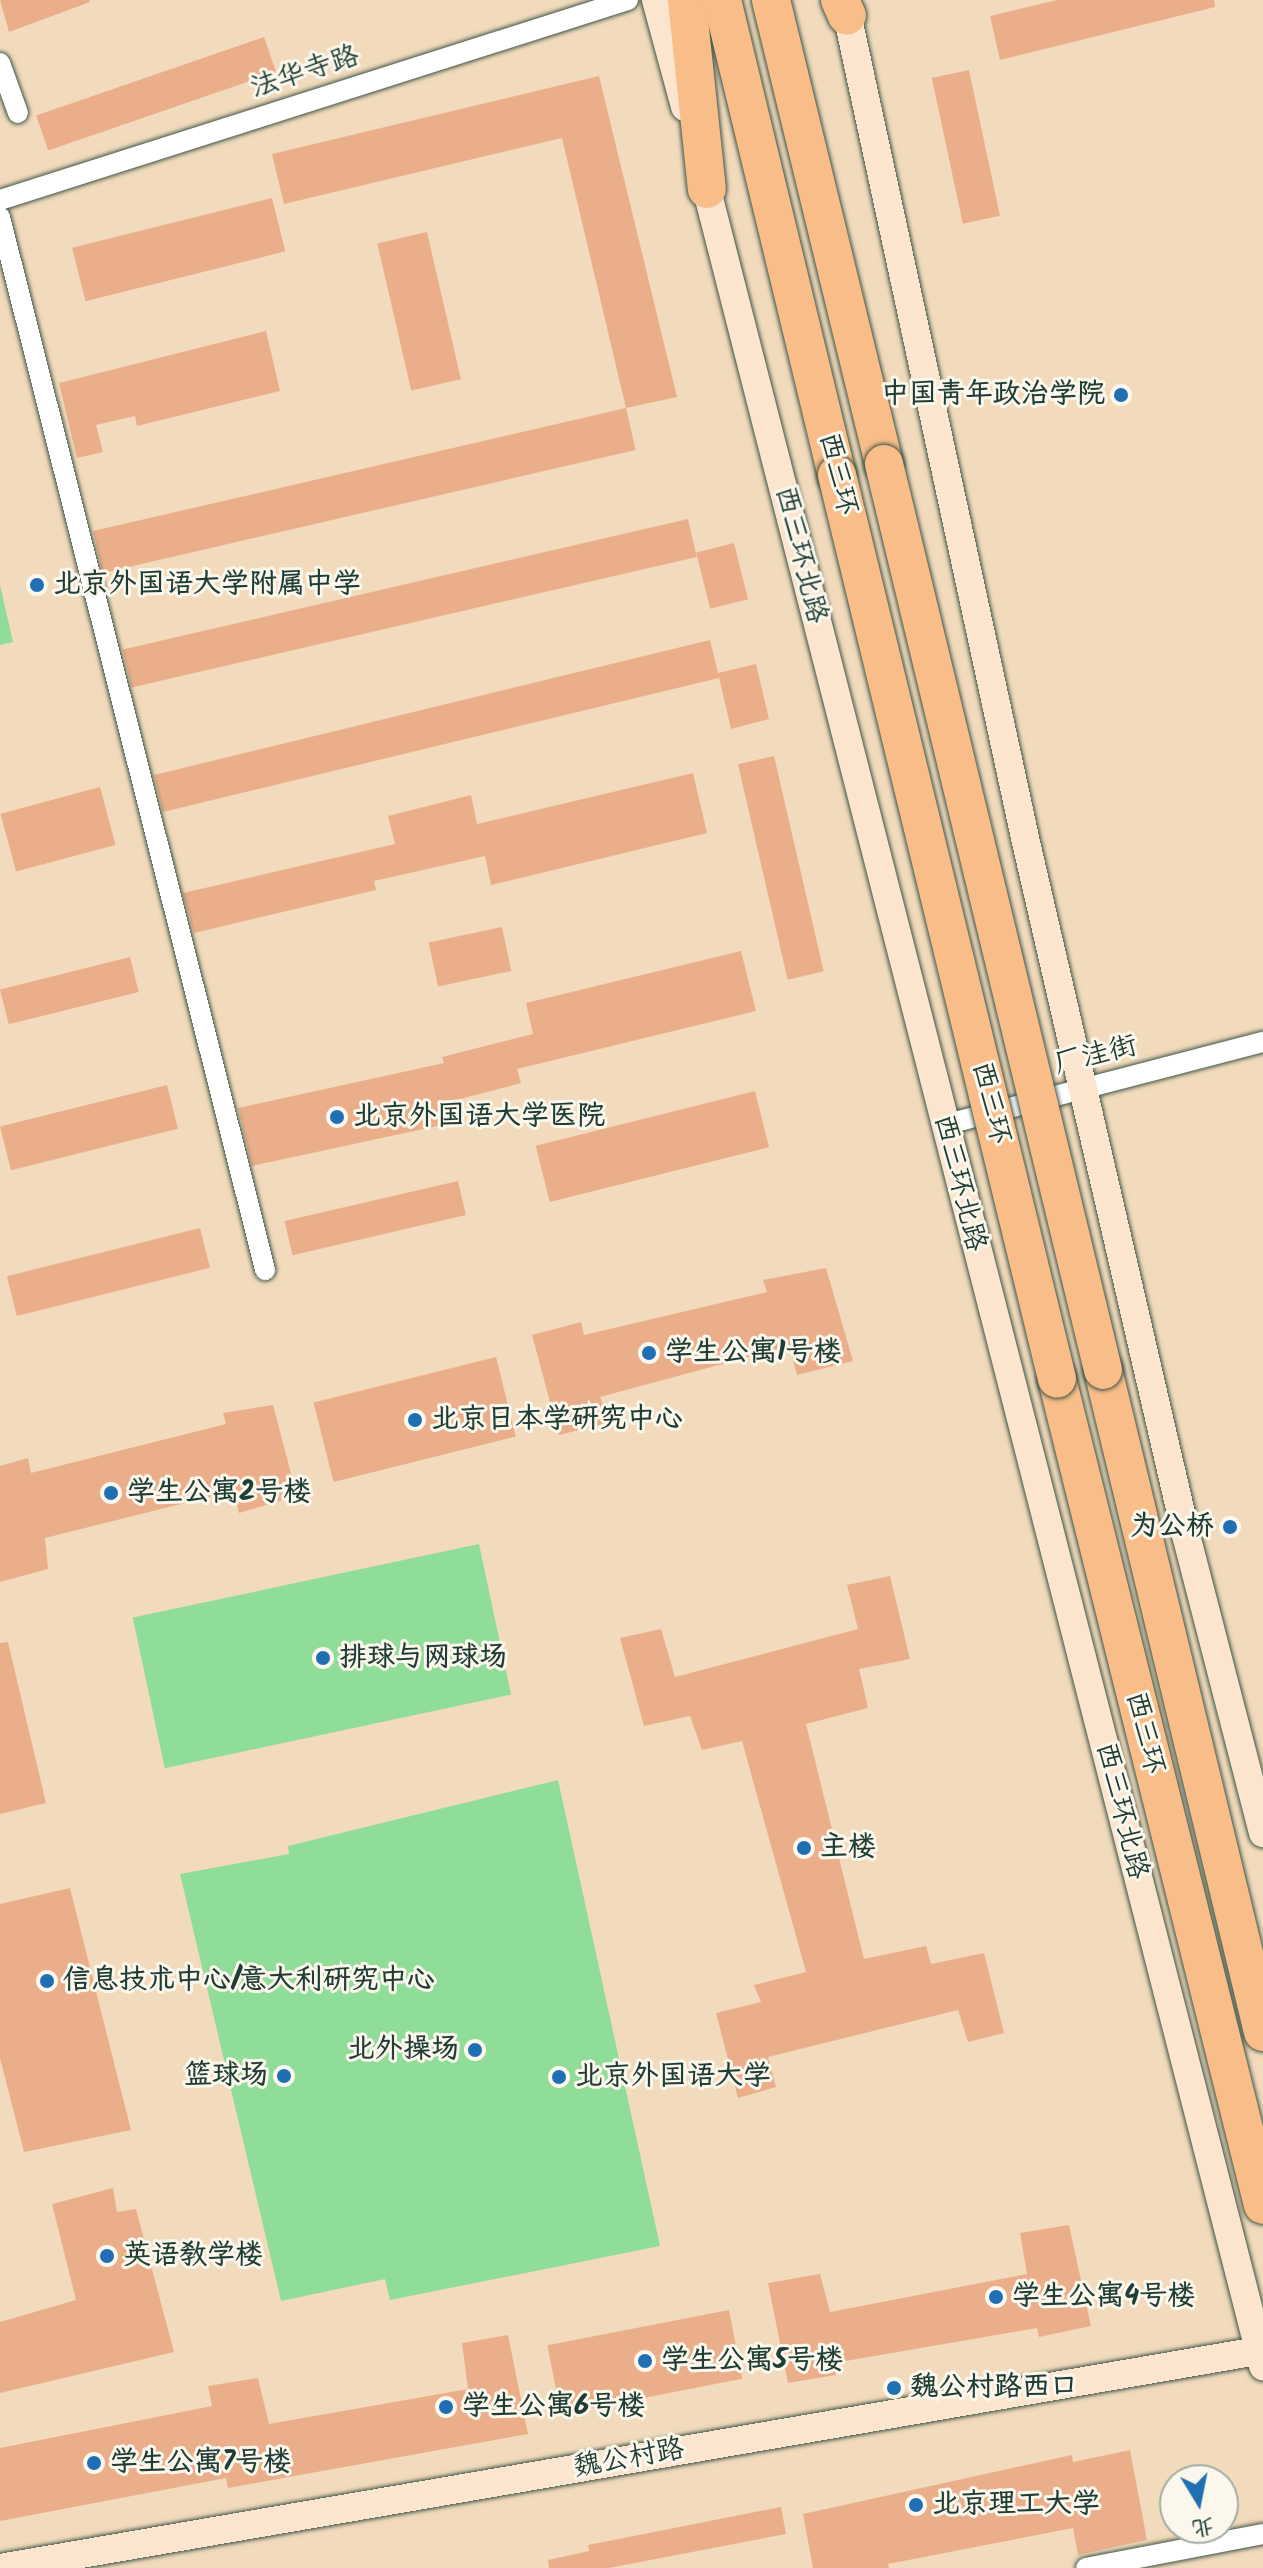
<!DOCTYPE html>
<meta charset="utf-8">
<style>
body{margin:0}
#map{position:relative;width:1263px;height:2568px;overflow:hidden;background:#f2dbbc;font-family:Kalam,"LXGW WenKai TC",sans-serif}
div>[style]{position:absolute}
.green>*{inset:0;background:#90dc99;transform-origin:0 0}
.building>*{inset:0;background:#eaaf8a;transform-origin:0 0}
.roads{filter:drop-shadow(0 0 2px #3f5548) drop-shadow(0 0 2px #3f5548)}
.street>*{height:20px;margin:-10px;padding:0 10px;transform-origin:10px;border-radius:10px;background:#fff}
.secondary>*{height:28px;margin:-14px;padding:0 14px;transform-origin:14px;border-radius:14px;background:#fce5cf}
.highway>*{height:38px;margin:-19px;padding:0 19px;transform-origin:19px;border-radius:19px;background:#f8bd88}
.bridges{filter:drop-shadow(0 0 2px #3f5548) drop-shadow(0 0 2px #3f5548)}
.highway-bridge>*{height:38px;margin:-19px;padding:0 19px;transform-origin:19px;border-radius:19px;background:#f8bd88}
.dots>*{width:22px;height:22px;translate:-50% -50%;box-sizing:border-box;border:4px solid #fbf7ec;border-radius:50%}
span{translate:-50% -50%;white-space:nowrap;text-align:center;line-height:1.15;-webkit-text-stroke:6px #fbf7ec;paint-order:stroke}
.street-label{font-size:28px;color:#1f3d34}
.poi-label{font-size:28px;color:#1f3d34;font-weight:700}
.right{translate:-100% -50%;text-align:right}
.left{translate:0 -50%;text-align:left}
.north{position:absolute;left:1159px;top:2464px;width:80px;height:80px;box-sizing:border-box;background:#fbf7ec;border:2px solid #a3ada2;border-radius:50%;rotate:170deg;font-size:22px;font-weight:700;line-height:32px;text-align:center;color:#1f3d34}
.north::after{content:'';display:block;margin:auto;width:28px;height:36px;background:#1f6fb2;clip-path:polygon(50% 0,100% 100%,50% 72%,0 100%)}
</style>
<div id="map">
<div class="green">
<div style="clip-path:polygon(0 585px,13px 642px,0 645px)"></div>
<div style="left:479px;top:1544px;width:154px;height:354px;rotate:78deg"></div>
<div style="clip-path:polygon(558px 1780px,660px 2246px,390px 2300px,385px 2279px,281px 2301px,180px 1874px,289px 1854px,288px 1846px)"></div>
</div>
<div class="building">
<div style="clip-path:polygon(0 0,89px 0,90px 2px,9px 32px)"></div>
<div style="clip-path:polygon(1057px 0,1214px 0,1215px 7px,1000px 60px,990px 16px)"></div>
<div style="left:264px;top:37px;width:37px;height:241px;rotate:71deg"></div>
<div style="left:969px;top:70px;width:149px;height:38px;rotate:78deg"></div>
<div style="clip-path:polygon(599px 76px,677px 397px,626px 408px,562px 138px,284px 204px,272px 154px)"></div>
<div style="left:272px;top:198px;width:55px;height:206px;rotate:76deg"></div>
<div style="left:427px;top:232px;width:151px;height:51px;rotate:77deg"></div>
<div style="clip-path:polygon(266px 331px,280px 391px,137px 426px,135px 416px,96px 425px,103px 452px,77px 458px,59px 383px)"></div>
<div style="left:626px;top:408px;width:43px;height:547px;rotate:77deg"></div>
<div style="left:688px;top:519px;width:39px;height:580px;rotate:77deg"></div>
<div style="left:734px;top:543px;width:58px;height:39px;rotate:76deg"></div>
<div style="clip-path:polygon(710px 640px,718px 673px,756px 664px,769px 719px,731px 729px,718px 673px,719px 678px,163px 812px,154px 775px)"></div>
<div style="left:774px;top:756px;width:221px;height:37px;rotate:77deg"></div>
<div style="clip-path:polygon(693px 773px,707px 833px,491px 885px,485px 856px,374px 881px,376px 890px,194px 933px,183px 893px,395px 844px,388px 816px,471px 795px,477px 824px)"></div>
<div style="left:100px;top:787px;width:60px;height:103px;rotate:75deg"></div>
<div style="left:502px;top:927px;width:45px;height:75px;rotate:78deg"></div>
<div style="clip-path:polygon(741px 951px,756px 1011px,517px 1069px,521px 1083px,437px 1105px,442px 1125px,252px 1166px,238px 1108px,444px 1063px,442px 1057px,533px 1034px,526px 1003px)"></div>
<div style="left:130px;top:957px;width:36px;height:134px;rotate:76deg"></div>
<div style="left:167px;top:1085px;width:45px;height:172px;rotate:76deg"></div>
<div style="left:755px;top:1091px;width:58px;height:226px;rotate:76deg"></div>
<div style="left:458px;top:1181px;width:35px;height:178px;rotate:77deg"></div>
<div style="left:200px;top:1228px;width:41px;height:199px;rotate:76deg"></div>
<div style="clip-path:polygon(826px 1268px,853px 1361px,797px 1375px,789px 1346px,600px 1397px,611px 1422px,559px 1435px,532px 1335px,581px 1322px,584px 1335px,767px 1292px,763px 1280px)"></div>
<div style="left:496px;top:1357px;width:82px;height:188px;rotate:76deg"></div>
<div style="clip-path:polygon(273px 1405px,297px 1496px,239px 1513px,233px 1491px,45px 1538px,48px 1569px,0 1582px,0 1466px,28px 1458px,31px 1473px,226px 1424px,223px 1413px)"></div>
<div style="clip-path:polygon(890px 1576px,910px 1659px,859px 1669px,868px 1708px,806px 1724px,864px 1959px,926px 1946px,931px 1964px,984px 1953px,1004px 2033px,968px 2042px,958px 2010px,768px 2057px,776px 2087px,738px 2098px,716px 2013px,761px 2002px,754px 1985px,806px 1972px,742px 1741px,702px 1750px,690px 1716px,644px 1726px,620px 1638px,661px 1629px,675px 1677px,858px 1629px,847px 1585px)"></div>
<div style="clip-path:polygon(8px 1642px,46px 1803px,0 1814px,0 1643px)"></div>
<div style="clip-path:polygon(70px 1888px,131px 2130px,24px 2152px,0 2058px,0 1904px)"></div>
<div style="clip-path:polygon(113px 2188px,117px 2212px,136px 2209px,174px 2352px,0 2393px,0 2322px,76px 2300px,52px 2204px)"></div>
<div style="clip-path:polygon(1069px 2225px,1091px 2326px,1039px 2337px,1037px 2328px,834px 2363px,836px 2375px,788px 2383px,768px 2283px,820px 2274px,830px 2312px,1027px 2274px,1020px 2233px)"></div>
<div style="left:729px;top:2310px;width:70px;height:185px;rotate:79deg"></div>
<div style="clip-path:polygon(508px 2335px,528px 2434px,228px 2488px,226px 2478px,0 2521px,0 2448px,212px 2406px,208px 2386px,258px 2378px,269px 2424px,468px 2389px,462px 2343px)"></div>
<div style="clip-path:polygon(1130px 2450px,1147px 2540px,1078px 2555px,1073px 2528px,888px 2564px,889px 2568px,813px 2568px,803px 2514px,1072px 2455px,1073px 2462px)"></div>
<div style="clip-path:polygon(781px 2507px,786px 2534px,609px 2568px,549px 2568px,548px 2560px,589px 2551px,588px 2545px)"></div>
</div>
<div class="roads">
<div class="street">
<div style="left:0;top:63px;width:53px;rotate:70.2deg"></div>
<div style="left:0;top:200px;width:659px;rotate:-17.67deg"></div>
<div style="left:0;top:217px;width:1086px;rotate:75.87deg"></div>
<div style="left:944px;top:1125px;width:330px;rotate:-14.6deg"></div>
<div style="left:1086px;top:2568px;width:180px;rotate:-10.9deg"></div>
</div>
<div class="secondary">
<div style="left:656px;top:0;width:111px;rotate:74.8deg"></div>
<div style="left:844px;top:0;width:857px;rotate:77.81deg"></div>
<div style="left:1025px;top:838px;width:715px;rotate:76.99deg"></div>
<div style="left:1186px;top:1535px;width:308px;rotate:75.5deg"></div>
<div style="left:702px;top:171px;width:2266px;rotate:75.66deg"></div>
<div style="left:0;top:2568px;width:1282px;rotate:-9.79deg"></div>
</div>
<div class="highway">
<div style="left:687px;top:0;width:190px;rotate:84deg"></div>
<div style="left:722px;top:0;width:489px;rotate:76.4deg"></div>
<div style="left:771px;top:0;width:478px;rotate:76.3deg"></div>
<div style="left:840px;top:0;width:17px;rotate:66deg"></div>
<div style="left:1103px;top:1370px;width:681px;rotate:76.41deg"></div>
<div style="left:1057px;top:1379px;width:851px;rotate:76deg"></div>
</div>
</div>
<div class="bridges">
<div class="highway-bridge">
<div style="left:884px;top:464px;width:932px;rotate:76.41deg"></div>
<div style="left:837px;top:475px;width:930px;rotate:76.32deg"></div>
</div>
</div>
<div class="dots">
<div style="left:1121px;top:395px;background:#1f6fb2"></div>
<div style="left:37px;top:585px;background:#1f6fb2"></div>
<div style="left:337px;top:1117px;background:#1f6fb2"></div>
<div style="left:649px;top:1353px;background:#1f6fb2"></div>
<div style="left:415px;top:1420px;background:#1f6fb2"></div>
<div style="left:111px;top:1493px;background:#1f6fb2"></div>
<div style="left:1230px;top:1527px;background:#1f6fb2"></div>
<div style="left:323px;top:1658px;background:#1f6fb2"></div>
<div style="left:804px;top:1848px;background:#1f6fb2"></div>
<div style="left:47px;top:1981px;background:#1f6fb2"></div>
<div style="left:475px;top:2050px;background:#1f6fb2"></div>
<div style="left:284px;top:2076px;background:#1f6fb2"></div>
<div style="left:559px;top:2077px;background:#1f6fb2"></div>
<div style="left:107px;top:2256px;background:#1f6fb2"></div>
<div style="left:996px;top:2297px;background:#1f6fb2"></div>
<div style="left:645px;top:2361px;background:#1f6fb2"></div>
<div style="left:894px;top:2388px;background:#1f6fb2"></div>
<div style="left:446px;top:2407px;background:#1f6fb2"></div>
<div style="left:94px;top:2463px;background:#1f6fb2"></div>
<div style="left:916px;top:2505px;background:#1f6fb2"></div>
</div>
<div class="street-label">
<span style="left:305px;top:73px;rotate:-18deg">法华寺路</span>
<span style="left:837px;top:474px;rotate:76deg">西三环</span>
<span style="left:800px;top:555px;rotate:76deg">西三环北路</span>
<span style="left:1096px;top:1056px;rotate:-14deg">厂洼街</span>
<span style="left:990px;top:1103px;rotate:76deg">西三环</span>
<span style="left:959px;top:1183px;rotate:76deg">西三环北路</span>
<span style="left:1144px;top:1733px;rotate:76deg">西三环</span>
<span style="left:1121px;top:1811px;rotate:76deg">西三环北路</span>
<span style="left:629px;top:2459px;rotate:-10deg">魏公村路</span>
</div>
<div class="poi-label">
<span class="right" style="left:1105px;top:395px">中国青年政治学院</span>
<span class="left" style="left:53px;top:585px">北京外国语大学附属中学</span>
<span class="left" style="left:353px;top:1117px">北京外国语大学医院</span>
<span class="left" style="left:665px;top:1353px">学生公寓1号楼</span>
<span class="left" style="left:431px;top:1420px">北京日本学研究中心</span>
<span class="left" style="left:127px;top:1493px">学生公寓2号楼</span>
<span class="right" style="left:1214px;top:1527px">为公桥</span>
<span class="left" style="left:339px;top:1658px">排球与网球场</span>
<span class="left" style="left:820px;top:1848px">主楼</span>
<span class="left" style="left:63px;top:1981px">信息技术中心/意大利研究中心</span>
<span class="right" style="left:459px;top:2050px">北外操场</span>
<span class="right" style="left:268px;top:2076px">篮球场</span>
<span class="left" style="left:575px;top:2077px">北京外国语大学</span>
<span class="left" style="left:123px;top:2256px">英语教学楼</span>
<span class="left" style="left:1012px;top:2297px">学生公寓4号楼</span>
<span class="left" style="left:661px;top:2361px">学生公寓5号楼</span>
<span class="left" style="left:910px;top:2388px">魏公村路西口</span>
<span class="left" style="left:462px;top:2407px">学生公寓6号楼</span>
<span class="left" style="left:110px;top:2463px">学生公寓7号楼</span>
<span class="left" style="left:932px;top:2505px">北京理工大学</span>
</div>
<div class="north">北</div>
</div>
